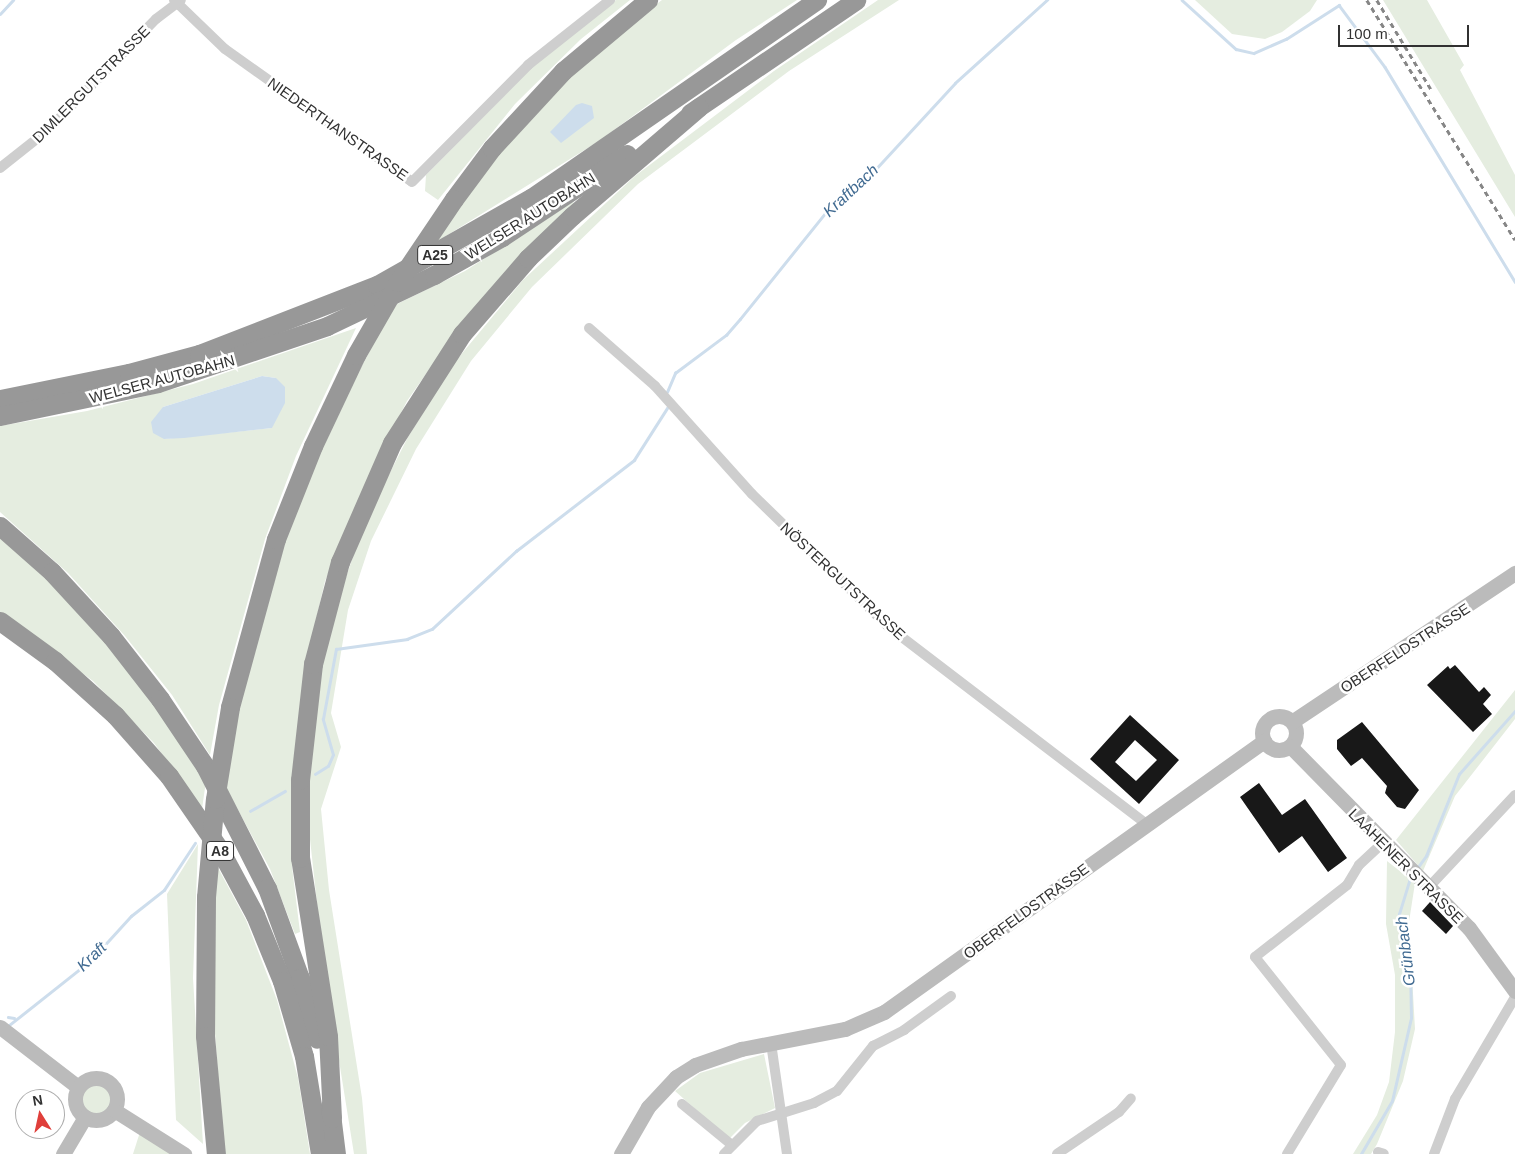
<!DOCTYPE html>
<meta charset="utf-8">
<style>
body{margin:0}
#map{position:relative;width:1515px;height:1154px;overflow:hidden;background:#fff;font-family:Helvetica,sans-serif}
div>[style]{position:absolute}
.green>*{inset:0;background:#e5ede0}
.round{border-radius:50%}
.water>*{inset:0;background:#cdddec}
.stream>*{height:2.5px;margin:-1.25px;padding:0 1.25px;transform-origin:1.25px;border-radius:1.25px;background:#cdddec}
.building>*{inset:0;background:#181818}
.street>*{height:10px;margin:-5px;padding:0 5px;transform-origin:5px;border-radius:5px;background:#cecece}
.secondary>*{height:15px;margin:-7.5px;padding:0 7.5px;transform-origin:7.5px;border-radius:7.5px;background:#bbb}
.secondary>.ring{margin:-7.5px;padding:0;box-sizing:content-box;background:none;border:15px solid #bbb;border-radius:50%}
.highway>*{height:19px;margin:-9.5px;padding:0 9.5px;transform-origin:9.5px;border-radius:9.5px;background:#989898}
.rail>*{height:2.5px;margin-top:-1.25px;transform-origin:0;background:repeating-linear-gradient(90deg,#868686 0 5px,transparent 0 9px)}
.highway-bridge>*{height:19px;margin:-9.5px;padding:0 9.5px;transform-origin:9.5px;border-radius:9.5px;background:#989898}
span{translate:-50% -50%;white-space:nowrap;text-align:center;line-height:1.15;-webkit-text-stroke:5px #fff;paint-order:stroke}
.shield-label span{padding:1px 4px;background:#fff;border:1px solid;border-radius:4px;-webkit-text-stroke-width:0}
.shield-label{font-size:14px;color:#313131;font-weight:700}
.street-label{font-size:15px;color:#313131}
.water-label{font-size:16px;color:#406a91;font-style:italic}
.north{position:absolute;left:15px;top:1089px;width:50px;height:50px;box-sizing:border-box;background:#fff;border:1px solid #adadad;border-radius:50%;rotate:350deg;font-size:14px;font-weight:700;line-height:20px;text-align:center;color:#313131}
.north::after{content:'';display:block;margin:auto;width:18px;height:22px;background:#e03f3b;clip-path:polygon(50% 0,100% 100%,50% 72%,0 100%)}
.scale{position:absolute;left:1338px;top:25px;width:131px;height:22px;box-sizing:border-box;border:2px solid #313131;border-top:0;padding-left:6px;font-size:15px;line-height:18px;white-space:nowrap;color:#313131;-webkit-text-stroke:4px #fff;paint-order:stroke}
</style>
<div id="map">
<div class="green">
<div style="clip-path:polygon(616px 0,630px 0,581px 39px,515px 104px,438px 200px,425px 191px,426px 175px,534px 65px)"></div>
<div style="clip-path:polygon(662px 0,797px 0,736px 40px,599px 141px,433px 244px,497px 153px,551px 94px,617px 33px)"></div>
<div style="clip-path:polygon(878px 0,899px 0,789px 71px,638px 184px,532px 287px,471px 361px,416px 449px,371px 541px,348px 610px,331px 713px,341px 747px,321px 809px,329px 890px,362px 1098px,367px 1154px,354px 1154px,324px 967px,308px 821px,312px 730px,322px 667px,336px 607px,364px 524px,408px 437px,454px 363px,523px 280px,635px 176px,774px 71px)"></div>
<div style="clip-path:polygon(1195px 0,1317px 0,1310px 11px,1282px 32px,1265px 39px,1232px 34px)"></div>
<div style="clip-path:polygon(1383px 0,1427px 0,1464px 65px,1460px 70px,1515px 175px,1515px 217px)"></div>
<div style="clip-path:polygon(573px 202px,576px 205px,463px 321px,407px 401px,372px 470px,325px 581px,304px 672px,292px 867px,300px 932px,295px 934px,270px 869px,225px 786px,239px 709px,287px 529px,323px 441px,393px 306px,465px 271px)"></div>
<div style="clip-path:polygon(evenodd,356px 328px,296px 456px,265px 539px,219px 705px,210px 755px,172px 695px,125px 636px,68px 573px,0 512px,0 426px,87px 411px,193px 384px,356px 328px,262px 376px,276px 378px,272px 428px,164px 439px,163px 407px,262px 376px)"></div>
<div style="clip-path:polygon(0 535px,80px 612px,131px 671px,206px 781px,202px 809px,154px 743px,93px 681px,0 612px)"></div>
<div style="clip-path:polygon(1515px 690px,1515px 719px,1455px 796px,1423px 871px,1396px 840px)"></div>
<div style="clip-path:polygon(198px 844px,193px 978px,203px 1144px,176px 1120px,167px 894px)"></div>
<div style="clip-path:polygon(1387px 861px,1415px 883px,1409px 922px,1415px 1029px,1403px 1081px,1377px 1144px,1371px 1154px,1353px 1154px,1377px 1115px,1389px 1082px,1395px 1032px,1395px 975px,1386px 924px)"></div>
<div style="clip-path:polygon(217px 866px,246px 920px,277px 1000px,298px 1078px,310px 1154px,224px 1154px,211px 979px)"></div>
<div style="clip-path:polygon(764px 1054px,775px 1108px,745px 1123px,729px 1139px,675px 1091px,700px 1073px)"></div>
<div class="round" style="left:80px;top:1083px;width:32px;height:32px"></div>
<div style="clip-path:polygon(140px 1132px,176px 1154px,133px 1154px)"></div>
</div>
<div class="water">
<div style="clip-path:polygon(582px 103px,592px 106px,594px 118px,561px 143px,550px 132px,576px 105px)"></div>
<div style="clip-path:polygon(262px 376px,276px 378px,285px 387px,285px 403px,272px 428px,184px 438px,164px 439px,153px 433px,151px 422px,163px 407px)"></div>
</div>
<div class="stream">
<div style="left:1182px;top:0;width:73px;rotate:42.2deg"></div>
<div style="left:1236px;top:49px;width:18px;rotate:13deg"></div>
<div style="left:1254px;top:53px;width:35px;rotate:-24deg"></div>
<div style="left:1286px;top:39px;width:63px;rotate:-32.7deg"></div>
<div style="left:1339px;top:5px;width:77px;rotate:53.4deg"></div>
<div style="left:1385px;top:67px;width:251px;rotate:58.8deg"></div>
<div style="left:0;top:14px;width:19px;rotate:-47deg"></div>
<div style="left:667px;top:392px;width:21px;rotate:-67deg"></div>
<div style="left:675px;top:373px;width:64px;rotate:-36.7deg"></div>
<div style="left:726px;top:335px;width:21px;rotate:-49deg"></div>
<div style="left:740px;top:319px;width:150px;rotate:-51.2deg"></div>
<div style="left:834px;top:202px;width:48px;rotate:-37.3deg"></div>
<div style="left:872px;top:173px;width:122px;rotate:-47.3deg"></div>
<div style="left:955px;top:83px;width:124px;rotate:-42.1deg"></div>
<div style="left:315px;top:774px;width:15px;rotate:-32deg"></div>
<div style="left:328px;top:766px;width:12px;rotate:-66deg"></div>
<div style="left:333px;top:755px;width:37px;rotate:-106deg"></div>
<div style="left:323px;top:719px;width:71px;rotate:-79.5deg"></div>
<div style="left:336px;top:649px;width:72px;rotate:-8deg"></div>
<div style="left:407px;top:639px;width:27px;rotate:-22deg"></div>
<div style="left:432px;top:629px;width:115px;rotate:-42.9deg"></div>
<div style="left:516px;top:551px;width:149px;rotate:-37.6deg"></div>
<div style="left:634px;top:460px;width:65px;rotate:-57.5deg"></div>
<div style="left:250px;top:811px;width:40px;rotate:-29.7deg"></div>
<div style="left:1418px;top:867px;width:14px;rotate:-54deg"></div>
<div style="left:1426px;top:856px;width:88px;rotate:-68.1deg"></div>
<div style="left:1459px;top:774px;width:84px;rotate:-48.4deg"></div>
<div style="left:8px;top:1017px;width:6px;rotate:9deg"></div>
<div style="left:8px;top:1026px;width:105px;rotate:-38.4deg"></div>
<div style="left:90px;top:961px;width:61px;rotate:-47.7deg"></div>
<div style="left:131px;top:916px;width:42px;rotate:-38.2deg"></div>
<div style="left:164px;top:890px;width:56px;rotate:-56.6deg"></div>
<div style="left:1361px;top:1154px;width:61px;rotate:-59.7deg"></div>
<div style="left:1392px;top:1101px;width:85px;rotate:-77.1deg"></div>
<div style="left:1411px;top:1018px;width:50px;rotate:-91.1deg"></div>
<div style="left:1410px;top:968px;width:55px;rotate:-101.5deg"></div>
<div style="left:1399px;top:914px;width:41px;rotate:-72.9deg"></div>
</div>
<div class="building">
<div style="clip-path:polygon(1455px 665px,1479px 692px,1484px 687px,1491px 695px,1483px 704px,1492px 714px,1473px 732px,1427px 685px,1448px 666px,1450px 669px)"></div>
<div style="clip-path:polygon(evenodd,1130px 715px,1179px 760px,1139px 804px,1090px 759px,1130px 715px,1135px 740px,1157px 760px,1136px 781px,1115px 762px,1135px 740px)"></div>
<div style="clip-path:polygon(1362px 722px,1419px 790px,1405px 809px,1397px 807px,1385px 793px,1387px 786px,1362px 758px,1351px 766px,1337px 749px,1337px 740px)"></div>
<div style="clip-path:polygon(1259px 783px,1282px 815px,1305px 799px,1347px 858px,1328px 872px,1302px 836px,1279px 853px,1240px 797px)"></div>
<div style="clip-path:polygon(1430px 902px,1453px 926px,1446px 934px,1422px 911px)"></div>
</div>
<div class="street">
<div style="left:174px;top:0;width:71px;rotate:43.9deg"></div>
<div style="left:225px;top:49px;width:229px;rotate:35.4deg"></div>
<div style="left:412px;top:182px;width:165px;rotate:-45.2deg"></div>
<div style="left:528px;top:65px;width:105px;rotate:-38.4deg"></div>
<div style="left:0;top:168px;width:61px;rotate:-38.4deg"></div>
<div style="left:48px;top:130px;width:155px;rotate:-45.8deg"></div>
<div style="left:156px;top:19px;width:31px;rotate:-37deg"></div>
<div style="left:589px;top:328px;width:88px;rotate:41.3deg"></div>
<div style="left:655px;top:386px;width:145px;rotate:48.1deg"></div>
<div style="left:752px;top:494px;width:192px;rotate:44.2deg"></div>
<div style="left:890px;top:628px;width:322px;rotate:37.4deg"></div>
<div style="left:1429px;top:887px;width:126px;rotate:-46.9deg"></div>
<div style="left:771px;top:1043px;width:112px;rotate:81.8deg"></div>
<div style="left:682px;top:1104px;width:65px;rotate:39.4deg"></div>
<div style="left:1378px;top:1152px;width:6px;rotate:18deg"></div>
<div style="left:724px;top:1154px;width:47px;rotate:-45deg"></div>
<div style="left:757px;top:1121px;width:60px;rotate:-17.5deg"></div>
<div style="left:814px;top:1103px;width:26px;rotate:-28deg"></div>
<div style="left:837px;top:1091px;width:58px;rotate:-51.3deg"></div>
<div style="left:873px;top:1046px;width:35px;rotate:-27deg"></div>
<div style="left:904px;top:1030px;width:58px;rotate:-35.9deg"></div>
<div style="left:1057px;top:1154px;width:75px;rotate:-34.1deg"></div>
<div style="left:1119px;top:1112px;width:18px;rotate:-49deg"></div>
<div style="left:1287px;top:1154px;width:104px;rotate:-58.8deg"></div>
<div style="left:1341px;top:1065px;width:138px;rotate:-128.5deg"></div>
<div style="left:1255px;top:957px;width:117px;rotate:-38deg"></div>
<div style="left:1347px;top:885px;width:23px;rotate:-59deg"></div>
<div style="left:1359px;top:865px;width:33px;rotate:-43deg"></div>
<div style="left:1434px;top:1154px;width:59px;rotate:-69.1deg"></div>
<div style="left:1455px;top:1099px;width:118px;rotate:-59.5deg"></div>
</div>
<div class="secondary">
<div class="ring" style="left:1262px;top:716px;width:19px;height:19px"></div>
<div style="left:1293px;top:721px;width:267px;rotate:-33.7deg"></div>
<div style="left:1290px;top:746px;width:255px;rotate:45.5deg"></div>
<div style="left:1469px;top:928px;width:78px;rotate:53.9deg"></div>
<div style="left:0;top:1027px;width:98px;rotate:37.6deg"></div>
<div class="ring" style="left:75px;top:1078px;width:27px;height:27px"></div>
<div style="left:114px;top:1110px;width:83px;rotate:32.2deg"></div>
<div style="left:63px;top:1154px;width:43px;rotate:-59.3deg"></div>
<div style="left:621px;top:1154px;width:54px;rotate:-60.1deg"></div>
<div style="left:648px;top:1107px;width:41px;rotate:-47deg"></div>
<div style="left:676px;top:1077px;width:22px;rotate:-32deg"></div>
<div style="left:695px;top:1065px;width:49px;rotate:-19.2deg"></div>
<div style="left:741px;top:1049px;width:106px;rotate:-10.9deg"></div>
<div style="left:845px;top:1029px;width:43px;rotate:-23.6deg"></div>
<div style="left:884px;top:1012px;width:467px;rotate:-35.5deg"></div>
</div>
<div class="highway">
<div style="left:690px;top:113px;width:201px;rotate:-34.2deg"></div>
<div style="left:454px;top:199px;width:64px;rotate:-53.3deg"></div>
<div style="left:492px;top:148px;width:105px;rotate:-47.3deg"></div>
<div style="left:563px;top:71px;width:111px;rotate:-39.9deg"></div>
<div style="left:0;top:399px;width:132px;rotate:-11.4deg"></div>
<div style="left:129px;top:373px;width:73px;rotate:-15.2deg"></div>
<div style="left:199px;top:354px;width:191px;rotate:-21.2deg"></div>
<div style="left:377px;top:285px;width:177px;rotate:-29.5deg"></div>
<div style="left:531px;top:198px;width:348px;rotate:-34.7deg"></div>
<div style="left:0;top:416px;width:161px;rotate:-11.8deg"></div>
<div style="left:158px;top:383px;width:178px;rotate:-18.6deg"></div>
<div style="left:327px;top:326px;width:119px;rotate:-25.5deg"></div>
<div style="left:434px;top:275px;width:78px;rotate:-29.2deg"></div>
<div style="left:502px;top:237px;width:150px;rotate:-33.6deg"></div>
<div style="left:0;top:526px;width:69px;rotate:41.5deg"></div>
<div style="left:52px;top:572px;width:87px;rotate:47.3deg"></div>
<div style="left:111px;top:636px;width:80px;rotate:52.1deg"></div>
<div style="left:160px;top:699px;width:81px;rotate:56.1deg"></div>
<div style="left:205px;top:766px;width:137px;rotate:63.1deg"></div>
<div style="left:267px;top:888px;width:96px;rotate:69.9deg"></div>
<div style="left:300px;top:978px;width:63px;rotate:74.4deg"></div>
<div style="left:0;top:621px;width:68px;rotate:36deg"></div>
<div style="left:55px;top:661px;width:81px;rotate:42deg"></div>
<div style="left:115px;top:715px;width:81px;rotate:48.5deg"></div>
<div style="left:169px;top:776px;width:90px;rotate:55.4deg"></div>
<div style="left:220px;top:850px;width:74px;rotate:61.7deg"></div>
<div style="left:255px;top:915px;width:71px;rotate:67.8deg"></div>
<div style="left:282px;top:981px;width:78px;rotate:73.7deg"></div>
<div style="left:304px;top:1056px;width:99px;rotate:80.7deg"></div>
<div style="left:230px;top:707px;width:174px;rotate:-74.7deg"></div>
<div style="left:276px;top:539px;width:100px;rotate:-68.3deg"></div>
<div style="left:313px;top:446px;width:101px;rotate:-64.7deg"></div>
<div style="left:206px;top:897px;width:139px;rotate:90.4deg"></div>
<div style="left:205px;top:1036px;width:119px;rotate:84.7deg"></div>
<div style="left:330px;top:1106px;width:48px;rotate:82.9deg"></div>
<div style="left:332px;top:1118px;width:82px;rotate:-92.8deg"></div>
<div style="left:328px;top:1036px;width:180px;rotate:-98.9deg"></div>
<div style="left:300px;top:858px;width:78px;rotate:-90deg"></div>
<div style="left:300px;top:780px;width:117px;rotate:-83.6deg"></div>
<div style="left:313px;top:664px;width:106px;rotate:-75.2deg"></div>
<div style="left:340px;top:562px;width:130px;rotate:-66.4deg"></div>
<div style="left:392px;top:443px;width:130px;rotate:-57.3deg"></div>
<div style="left:462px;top:334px;width:101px;rotate:-49deg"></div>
<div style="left:528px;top:258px;width:61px;rotate:-43.7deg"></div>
<div style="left:572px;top:216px;width:167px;rotate:-40.6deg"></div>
</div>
<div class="rail">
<div style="left:1367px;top:0;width:282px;rotate:58.3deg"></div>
<div style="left:1377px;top:0;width:104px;rotate:58.8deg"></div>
</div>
<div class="highway-bridge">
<div style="left:356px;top:355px;width:84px;rotate:-60.1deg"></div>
<div style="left:398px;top:282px;width:100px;rotate:-56deg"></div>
<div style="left:206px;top:897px;width:98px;rotate:-84.8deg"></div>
<div style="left:215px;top:799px;width:93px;rotate:-80.7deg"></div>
</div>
<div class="shield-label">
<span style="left:435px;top:255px">A25</span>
<span style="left:220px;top:851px">A8</span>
</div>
<div class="street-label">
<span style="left:91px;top:84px;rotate:-45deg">DIMLERGUTSTRASSE</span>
<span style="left:338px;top:129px;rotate:35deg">NIEDERTHANSTRASSE</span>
<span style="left:530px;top:216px;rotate:-32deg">WELSER AUTOBAHN</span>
<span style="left:162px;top:379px;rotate:-15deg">WELSER AUTOBAHN</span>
<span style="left:843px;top:581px;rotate:43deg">NÖSTERGUTSTRASSE</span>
<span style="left:1405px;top:648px;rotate:-33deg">OBERFELDSTRASSE</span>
<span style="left:1406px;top:866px;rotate:45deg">LAAHENER STRASSE</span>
<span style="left:1026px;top:911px;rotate:-36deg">OBERFELDSTRASSE</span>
</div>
<div class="water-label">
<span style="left:851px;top:191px;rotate:-43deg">Kraftbach</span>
<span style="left:1406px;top:951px;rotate:-97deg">Grünbach</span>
<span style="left:92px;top:957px;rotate:-44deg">Kraft</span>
</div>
<div class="north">N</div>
<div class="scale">100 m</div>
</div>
